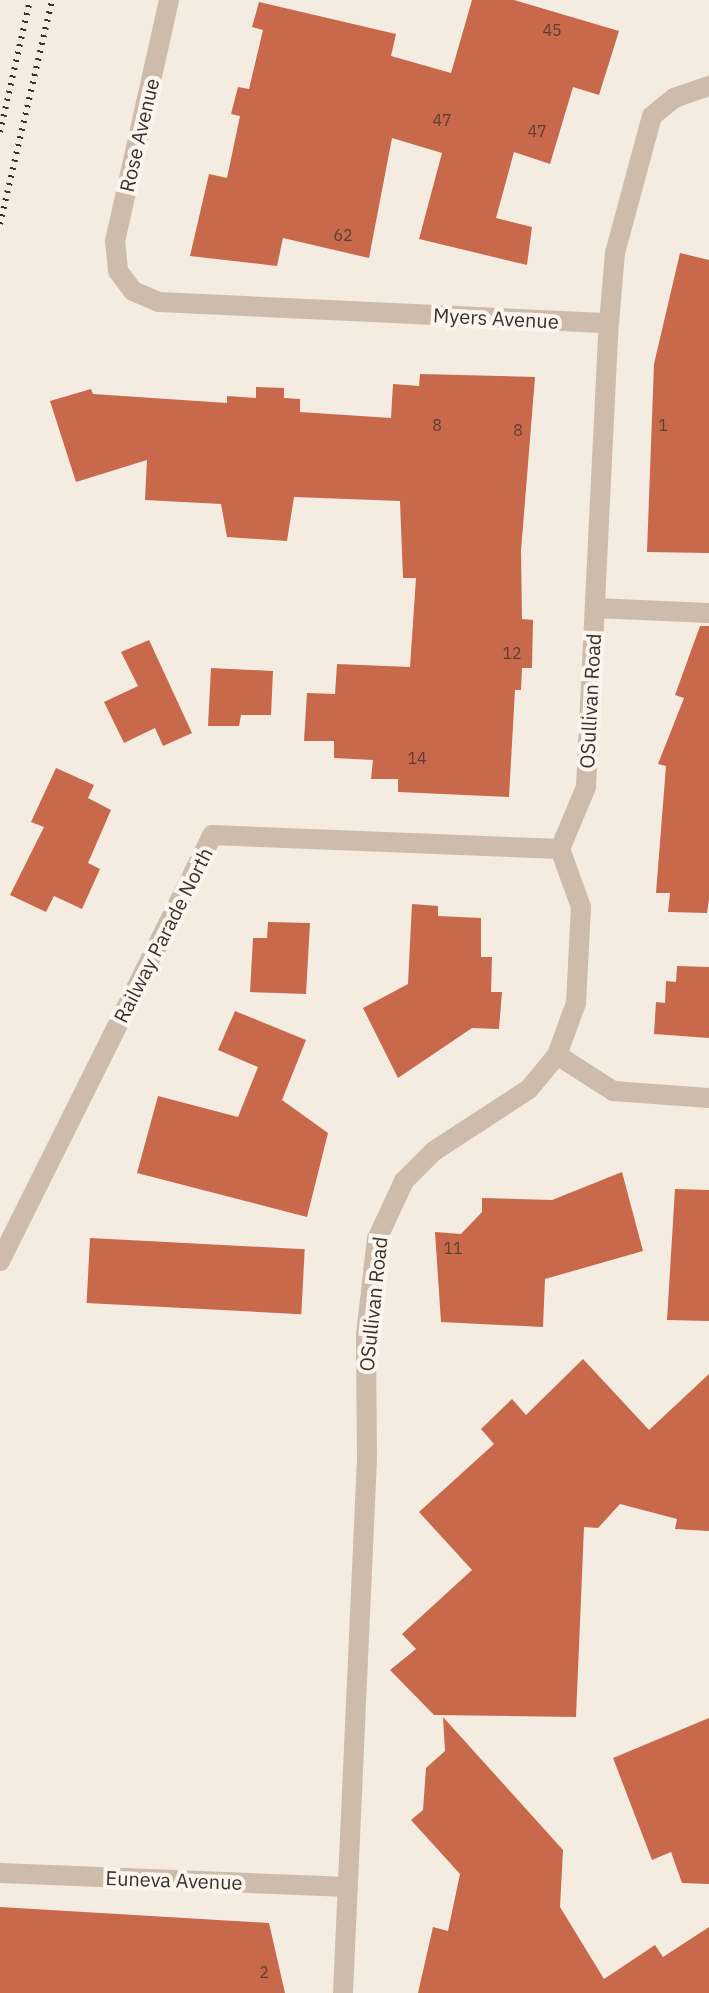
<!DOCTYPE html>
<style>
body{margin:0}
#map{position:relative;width:709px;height:1993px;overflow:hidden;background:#f4ebe1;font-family:"IBM Plex Sans",sans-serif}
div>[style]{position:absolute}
.building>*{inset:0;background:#c8694b;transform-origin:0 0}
.minor>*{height:20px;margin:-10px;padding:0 10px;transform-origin:10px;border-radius:10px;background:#cdbbac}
.rail>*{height:6px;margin-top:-3px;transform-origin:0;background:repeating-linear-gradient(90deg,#3b302b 0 2px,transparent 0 8px)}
span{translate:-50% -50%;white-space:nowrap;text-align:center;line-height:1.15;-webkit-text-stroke:8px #fbf5ee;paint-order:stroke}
.number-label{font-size:16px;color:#5e3e33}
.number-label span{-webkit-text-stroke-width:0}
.street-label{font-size:20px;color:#3b302b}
</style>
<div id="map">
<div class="building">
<div style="clip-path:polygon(472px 0,514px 0,619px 31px,599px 95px,573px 87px,550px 164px,514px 152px,496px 218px,532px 227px,527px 265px,419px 239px,442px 153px,392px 138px,369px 258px,283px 238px,277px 266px,190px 256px,209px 174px,227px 178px,240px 116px,231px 114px,238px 87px,249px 89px,263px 30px,252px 27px,259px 2px,396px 34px,391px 56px,451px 73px)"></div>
<div style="clip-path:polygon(680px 253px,709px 260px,709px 553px,647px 552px,654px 364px)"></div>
<div style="clip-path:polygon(420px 374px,535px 377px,521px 551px,522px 619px,533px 620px,532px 668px,522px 668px,521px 690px,515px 690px,509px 797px,398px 792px,398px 779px,371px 779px,373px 760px,334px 758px,334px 741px,304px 741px,307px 693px,335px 694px,337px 664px,410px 667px,416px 578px,403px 578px,400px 501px,294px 497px,287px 541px,227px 537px,221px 504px,145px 500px,147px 460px,76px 482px,50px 401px,91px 389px,93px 394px,227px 403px,227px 396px,256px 398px,256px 387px,284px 388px,284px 398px,300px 399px,300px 412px,391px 418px,393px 384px,419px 386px)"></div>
<div style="clip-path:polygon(700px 626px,709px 626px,709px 899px,707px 913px,668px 912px,670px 893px,656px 893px,666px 766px,658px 764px,684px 698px,675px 695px)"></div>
<div style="clip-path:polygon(149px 640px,192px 733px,163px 746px,155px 728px,124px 743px,104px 702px,138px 686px,121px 652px)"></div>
<div style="clip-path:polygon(211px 668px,273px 671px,271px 715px,241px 715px,239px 726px,208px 726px)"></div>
<div style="clip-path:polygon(56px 768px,94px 785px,88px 798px,111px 810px,88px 863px,100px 869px,82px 909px,54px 896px,46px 912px,10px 895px,44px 827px,31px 822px)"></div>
<div style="clip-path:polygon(412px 904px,438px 906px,438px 916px,481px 918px,481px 957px,492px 957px,491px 992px,502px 992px,499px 1029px,472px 1028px,398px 1078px,363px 1008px,408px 984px)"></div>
<div style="clip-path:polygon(268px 922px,310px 923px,306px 994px,250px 992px,253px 938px,267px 938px)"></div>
<div style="clip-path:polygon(677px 966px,709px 967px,709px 1038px,654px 1034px,656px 1002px,665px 1003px,666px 981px,676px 982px)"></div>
<div style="clip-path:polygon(235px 1011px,306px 1040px,282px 1100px,328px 1133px,307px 1217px,137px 1173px,158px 1096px,238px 1117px,258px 1067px,218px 1050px)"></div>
<div style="clip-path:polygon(622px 1172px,643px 1251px,545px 1279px,543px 1327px,441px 1322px,435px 1232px,461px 1234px,482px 1212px,482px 1198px,552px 1200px)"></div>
<div style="clip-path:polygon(675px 1189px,709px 1190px,709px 1321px,667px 1320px)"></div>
<div style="left:90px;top:1238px;width:215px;height:65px;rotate:3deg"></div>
<div style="clip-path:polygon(583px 1359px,649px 1430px,709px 1374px,709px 1531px,675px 1529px,677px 1519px,620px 1504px,598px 1528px,584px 1527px,576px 1717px,434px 1715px,390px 1670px,416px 1649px,402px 1634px,472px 1570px,419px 1512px,494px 1444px,481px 1429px,512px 1399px,526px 1415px)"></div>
<div style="clip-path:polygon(443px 1717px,563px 1850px,560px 1907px,604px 1979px,655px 1945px,663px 1957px,709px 1927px,709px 1993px,418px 1993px,433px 1927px,448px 1931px,460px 1874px,411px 1820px,423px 1810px,426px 1768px,445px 1751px)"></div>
<div style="clip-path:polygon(709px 1718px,709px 1884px,682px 1883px,671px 1852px,652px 1860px,613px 1758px)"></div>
<div style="clip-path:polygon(0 1907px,269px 1923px,285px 1993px,0 1993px)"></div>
</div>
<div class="minor">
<div style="left:169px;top:0;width:247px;rotate:102.6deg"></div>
<div style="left:115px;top:241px;width:30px;rotate:84deg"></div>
<div style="left:118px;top:271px;width:25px;rotate:53deg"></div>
<div style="left:133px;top:291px;width:28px;rotate:23deg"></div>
<div style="left:159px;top:302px;width:450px;rotate:2.7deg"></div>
<div style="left:609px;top:323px;width:70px;rotate:-85.1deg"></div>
<div style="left:615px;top:253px;width:142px;rotate:-74.9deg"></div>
<div style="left:652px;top:116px;width:28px;rotate:-39deg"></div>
<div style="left:674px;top:98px;width:37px;rotate:-19deg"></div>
<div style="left:595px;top:608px;width:114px;rotate:2.5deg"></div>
<div style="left:557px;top:1055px;width:67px;rotate:32.7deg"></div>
<div style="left:613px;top:1091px;width:96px;rotate:4.2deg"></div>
<div style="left:0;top:1261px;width:476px;rotate:-63.5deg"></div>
<div style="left:212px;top:835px;width:348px;rotate:2.3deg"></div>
<div style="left:0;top:1873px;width:348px;rotate:2.3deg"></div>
<div style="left:343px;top:1993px;width:536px;rotate:-87.43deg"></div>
<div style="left:367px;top:1458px;width:123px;rotate:-90.5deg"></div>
<div style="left:366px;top:1335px;width:97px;rotate:-83.5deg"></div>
<div style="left:377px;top:1239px;width:64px;rotate:-65deg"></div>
<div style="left:404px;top:1181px;width:42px;rotate:-45deg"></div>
<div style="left:434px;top:1151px;width:113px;rotate:-33.1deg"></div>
<div style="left:529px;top:1089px;width:44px;rotate:-50.5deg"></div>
<div style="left:557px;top:1055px;width:55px;rotate:-69.9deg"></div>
<div style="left:576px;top:1003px;width:96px;rotate:-87deg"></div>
<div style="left:581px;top:907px;width:62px;rotate:-109.9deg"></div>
<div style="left:560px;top:849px;width:67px;rotate:-67.2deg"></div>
<div style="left:586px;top:787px;width:465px;rotate:-87.2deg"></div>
</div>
<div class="rail">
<div style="left:0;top:132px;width:135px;rotate:-77.2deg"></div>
<div style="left:0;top:224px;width:230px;rotate:-76.9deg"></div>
</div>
<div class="number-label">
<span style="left:552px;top:30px">45</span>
<span style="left:442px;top:120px">47</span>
<span style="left:537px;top:131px">47</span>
<span style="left:343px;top:235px">62</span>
<span style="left:437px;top:425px">8</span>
<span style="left:663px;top:425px">1</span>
<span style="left:518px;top:430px">8</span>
<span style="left:512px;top:653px">12</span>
<span style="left:417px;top:758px">14</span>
<span style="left:453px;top:1248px">11</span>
<span style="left:264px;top:1972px">2</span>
</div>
<div class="street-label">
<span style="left:139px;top:135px;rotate:-77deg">Rose Avenue</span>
<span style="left:496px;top:318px;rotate:3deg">Myers Avenue</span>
<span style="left:590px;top:701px;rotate:-87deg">OSullivan Road</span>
<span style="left:163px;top:935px;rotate:-63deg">Railway Parade North</span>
<span style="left:373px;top:1304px;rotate:-84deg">OSullivan Road</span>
<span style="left:174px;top:1880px;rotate:2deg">Euneva Avenue</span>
</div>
</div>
